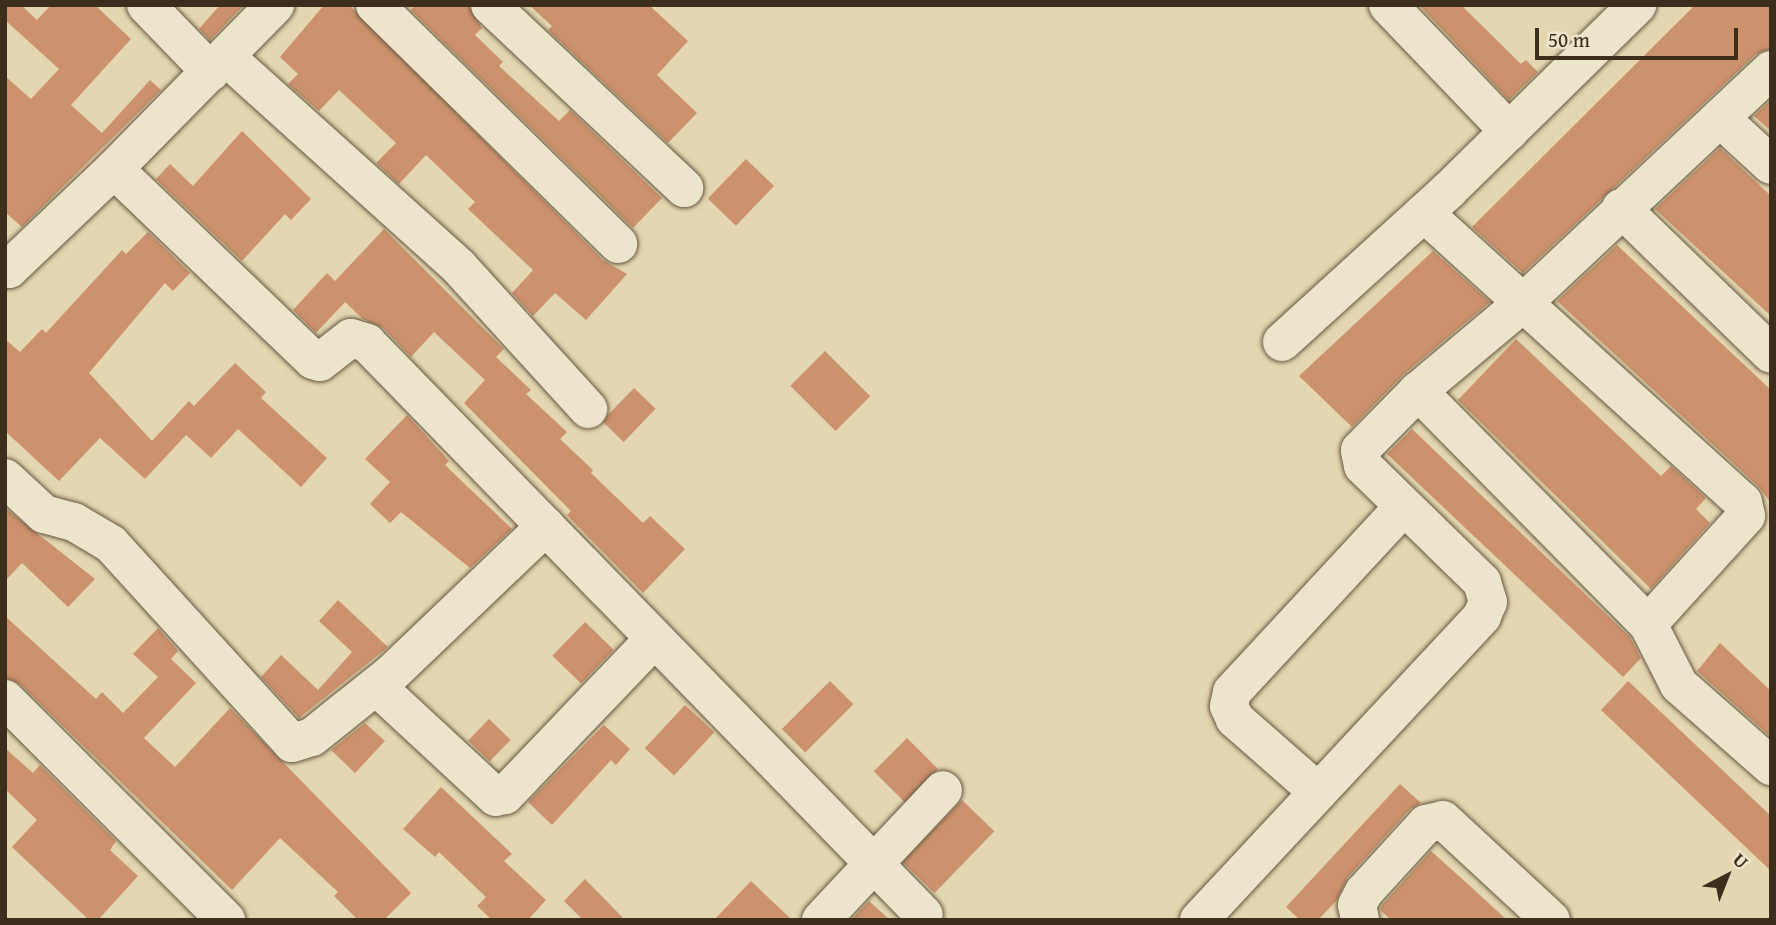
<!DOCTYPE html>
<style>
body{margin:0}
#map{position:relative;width:1776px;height:925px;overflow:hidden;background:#e3d6b0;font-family:"Gentium Book Plus",serif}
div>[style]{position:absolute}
.building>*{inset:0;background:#cc926d;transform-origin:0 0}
.roads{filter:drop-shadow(0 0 2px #665741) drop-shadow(0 0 2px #665741)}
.minor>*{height:38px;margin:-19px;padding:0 19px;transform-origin:19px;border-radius:19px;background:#ede4cc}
span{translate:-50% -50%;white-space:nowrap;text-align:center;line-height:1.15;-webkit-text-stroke:6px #ede4cc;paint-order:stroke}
.frame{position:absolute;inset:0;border:7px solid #3c2d1c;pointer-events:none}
.north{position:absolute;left:1692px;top:841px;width:70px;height:70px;-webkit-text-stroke:5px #ede4cc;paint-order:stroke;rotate:42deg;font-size:19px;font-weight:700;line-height:28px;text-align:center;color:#3c2d1c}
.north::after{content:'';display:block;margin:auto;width:24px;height:32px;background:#3c2d1c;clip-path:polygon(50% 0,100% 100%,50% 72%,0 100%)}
.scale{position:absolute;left:1535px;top:28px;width:203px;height:32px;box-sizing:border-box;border:4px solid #3c2d1c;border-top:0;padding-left:9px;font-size:21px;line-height:24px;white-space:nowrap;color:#3c2d1c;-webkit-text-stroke:5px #ede4cc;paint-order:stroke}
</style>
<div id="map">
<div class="building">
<div style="clip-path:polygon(5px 5px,21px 5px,37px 20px,51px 5px,95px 5px,131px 39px,71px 105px,102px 133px,150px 80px,161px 90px,22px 227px,5px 212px,5px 76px,31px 99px,59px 69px,5px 20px)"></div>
<div style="clip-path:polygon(220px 5px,244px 5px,210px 40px,199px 29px)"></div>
<div style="clip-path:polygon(324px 5px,349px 5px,603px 260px,627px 274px,586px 320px,555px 293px,533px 316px,512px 293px,533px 270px,468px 209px,475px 202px,426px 155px,399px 184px,376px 163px,396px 143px,339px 90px,319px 111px,288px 84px,298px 74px,280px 57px)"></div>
<div style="clip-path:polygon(415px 5px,468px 5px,482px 28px,475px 35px,503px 62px,499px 66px,559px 121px,570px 110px,662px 198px,633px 228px,411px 10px)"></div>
<div style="clip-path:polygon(529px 5px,649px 5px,688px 41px,657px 75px,697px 113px,668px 143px,548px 30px,552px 26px)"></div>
<div style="clip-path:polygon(1419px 5px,1461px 5px,1521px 64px,1526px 60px,1538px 72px,1509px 100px)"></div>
<div style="clip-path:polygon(1695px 5px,1771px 5px,1771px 49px,1756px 54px,1523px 273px,1472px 227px)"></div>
<div style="clip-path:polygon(1771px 100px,1771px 131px,1754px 116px)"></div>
<div style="clip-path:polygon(242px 131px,311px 199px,291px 220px,285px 214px,242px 261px,156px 179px,170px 164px,193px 186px)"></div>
<div style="clip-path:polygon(1720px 148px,1771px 196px,1771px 316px,1655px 209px)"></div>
<div style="left:746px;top:159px;width:39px;height:55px;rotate:44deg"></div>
<div style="clip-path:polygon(384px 229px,504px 349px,496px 357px,531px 390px,526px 394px,567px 432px,560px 439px,593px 470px,591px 473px,643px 523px,650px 516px,685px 549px,643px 593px,567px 515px,571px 511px,464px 403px,485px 380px,434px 332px,411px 357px,383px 328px,363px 319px,345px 302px,316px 333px,293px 310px,327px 273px,335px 281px)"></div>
<div style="clip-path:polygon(148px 232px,190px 273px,173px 291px,165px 283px,89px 373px,152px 441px,189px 401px,194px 406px,235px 363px,266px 392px,261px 398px,327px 458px,301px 487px,238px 429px,211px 458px,186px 435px,145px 479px,100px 438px,59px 481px,5px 431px,5px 339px,20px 352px,42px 329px,46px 333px,122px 250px,126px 254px)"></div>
<div style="clip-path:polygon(1617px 245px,1771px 390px,1771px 503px,1758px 486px,1557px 301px)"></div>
<div style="clip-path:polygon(1433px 251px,1490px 302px,1404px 374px,1352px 427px,1299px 376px)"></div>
<div style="clip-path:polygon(1516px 339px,1661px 476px,1671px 466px,1706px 498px,1696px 509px,1710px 523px,1651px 589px,1458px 400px)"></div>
<div style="left:825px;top:351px;width:64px;height:49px;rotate:45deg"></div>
<div style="left:634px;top:388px;width:30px;height:46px;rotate:44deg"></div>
<div style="clip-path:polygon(407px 415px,449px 461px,445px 465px,512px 529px,470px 568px,401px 512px,390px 523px,370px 504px,390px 482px,365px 459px)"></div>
<div style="clip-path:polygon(1412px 429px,1630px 637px,1641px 658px,1623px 677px,1387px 454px)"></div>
<div style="clip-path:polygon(5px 508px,95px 579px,68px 607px,22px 563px,5px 581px)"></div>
<div style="clip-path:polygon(338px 600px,388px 647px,299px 718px,261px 677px,281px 655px,318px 690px,352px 652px,319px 621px)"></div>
<div style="clip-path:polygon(5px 616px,96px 699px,102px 692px,123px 713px,158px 677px,133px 654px,158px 628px,178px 651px,171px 659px,196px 683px,144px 738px,175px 767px,230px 708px,411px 893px,384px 920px,358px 920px,334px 896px,338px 892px,280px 838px,232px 890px,20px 684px,5px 678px)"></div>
<div style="left:585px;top:622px;width:40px;height:47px;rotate:44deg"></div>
<div style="clip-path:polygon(1720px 643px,1771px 691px,1771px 737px,1697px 671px)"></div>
<div style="left:830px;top:681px;width:33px;height:68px;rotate:45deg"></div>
<div style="clip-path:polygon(1628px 681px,1771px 816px,1771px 871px,1601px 710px)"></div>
<div style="left:685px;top:705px;width:40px;height:59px;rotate:43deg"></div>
<div style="left:489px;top:719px;width:30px;height:30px;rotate:44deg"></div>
<div style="clip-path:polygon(365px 723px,385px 741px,355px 773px,331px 750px)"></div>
<div style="clip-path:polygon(604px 725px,630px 749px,616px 765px,611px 760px,552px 825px,528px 802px)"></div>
<div style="left:907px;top:738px;width:44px;height:47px;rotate:45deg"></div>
<div style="clip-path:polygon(5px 748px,33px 773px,40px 765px,116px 841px,110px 850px,138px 876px,98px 920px,89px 920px,12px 847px,37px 820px,5px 789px)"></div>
<div style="clip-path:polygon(1400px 784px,1421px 803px,1410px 809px,1348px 877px,1337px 900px,1318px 920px,1300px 920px,1286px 907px)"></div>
<div style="clip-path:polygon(441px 787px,512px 854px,504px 861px,546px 900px,528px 920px,492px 920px,477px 906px,486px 897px,439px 852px,435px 857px,403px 829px)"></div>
<div style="left:962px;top:800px;width:45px;height:86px;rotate:44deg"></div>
<div style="clip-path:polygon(1431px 851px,1470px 886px,1507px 920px,1391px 920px,1380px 910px,1382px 905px)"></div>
<div style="clip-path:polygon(585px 879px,625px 920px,583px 920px,564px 901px)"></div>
<div style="clip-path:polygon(751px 881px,792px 920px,714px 920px)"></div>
<div style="clip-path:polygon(869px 901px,890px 920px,851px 920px)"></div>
</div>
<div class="roads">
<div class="minor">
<div style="left:146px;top:5px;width:93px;rotate:45.9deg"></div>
<div style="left:375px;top:5px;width:341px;rotate:44.5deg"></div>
<div style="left:490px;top:5px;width:267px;rotate:43.3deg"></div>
<div style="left:1388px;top:5px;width:175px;rotate:46.2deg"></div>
<div style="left:226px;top:57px;width:314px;rotate:42deg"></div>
<div style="left:459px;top:267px;width:192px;rotate:47.7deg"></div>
<div style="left:1720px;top:118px;width:69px;rotate:42.7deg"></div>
<div style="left:114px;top:169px;width:276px;rotate:43.8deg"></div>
<div style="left:313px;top:360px;width:7px;rotate:16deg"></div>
<div style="left:320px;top:362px;width:39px;rotate:-38deg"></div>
<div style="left:351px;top:338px;width:17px;rotate:17deg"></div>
<div style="left:367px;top:343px;width:798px;rotate:45.76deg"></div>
<div style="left:1621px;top:208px;width:209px;rotate:44.2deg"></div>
<div style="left:1424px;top:213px;width:430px;rotate:42.2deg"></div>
<div style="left:1743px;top:502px;width:14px;rotate:78deg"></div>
<div style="left:1746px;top:516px;width:146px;rotate:132.2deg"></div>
<div style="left:5px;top:266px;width:5px;rotate:37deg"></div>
<div style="left:9px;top:269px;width:145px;rotate:-43.6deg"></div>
<div style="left:114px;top:169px;width:230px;rotate:-45.5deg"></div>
<div style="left:1282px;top:342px;width:226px;rotate:-42.3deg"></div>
<div style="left:1449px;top:190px;width:264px;rotate:-44.5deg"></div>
<div style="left:1418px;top:391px;width:327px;rotate:45.4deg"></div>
<div style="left:1648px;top:624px;width:68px;rotate:63.1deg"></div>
<div style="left:1679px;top:685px;width:123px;rotate:41.4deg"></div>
<div style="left:5px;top:478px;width:53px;rotate:42.7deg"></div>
<div style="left:44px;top:514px;width:31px;rotate:15deg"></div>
<div style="left:74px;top:522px;width:43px;rotate:30.7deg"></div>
<div style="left:111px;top:544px;width:269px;rotate:47.7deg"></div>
<div style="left:292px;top:743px;width:21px;rotate:-17deg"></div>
<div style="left:312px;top:737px;width:101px;rotate:-38.6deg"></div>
<div style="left:391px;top:674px;width:214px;rotate:-43.7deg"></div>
<div style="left:376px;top:686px;width:163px;rotate:42.8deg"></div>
<div style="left:496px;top:797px;width:9px;rotate:-13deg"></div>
<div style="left:505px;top:795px;width:216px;rotate:-46.3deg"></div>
<div style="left:5px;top:699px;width:313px;rotate:45deg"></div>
<div style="left:1318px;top:792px;width:111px;rotate:-138.7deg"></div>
<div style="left:1235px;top:719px;width:14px;rotate:-115deg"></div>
<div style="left:1229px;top:706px;width:14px;rotate:-78deg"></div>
<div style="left:1232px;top:692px;width:253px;rotate:-47.2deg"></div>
<div style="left:821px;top:920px;width:178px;rotate:-46.8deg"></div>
<div style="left:1199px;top:920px;width:415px;rotate:-47deg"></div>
<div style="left:1482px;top:616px;width:15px;rotate:-67deg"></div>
<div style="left:1488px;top:602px;width:21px;rotate:-107deg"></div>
<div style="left:1482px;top:582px;width:166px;rotate:-135.7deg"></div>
<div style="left:1363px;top:466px;width:16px;rotate:-101deg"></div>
<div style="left:1360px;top:450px;width:83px;rotate:-45.5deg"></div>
<div style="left:1418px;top:391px;width:138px;rotate:-40deg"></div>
<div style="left:1524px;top:302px;width:339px;rotate:-43.2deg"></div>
<div style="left:1360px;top:920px;width:15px;rotate:-101deg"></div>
<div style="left:1357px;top:905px;width:15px;rotate:-62deg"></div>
<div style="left:1364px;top:892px;width:92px;rotate:-47.6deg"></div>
<div style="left:1426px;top:824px;width:17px;rotate:-13deg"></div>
<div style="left:1443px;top:820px;width:147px;rotate:42.8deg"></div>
</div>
</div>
<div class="frame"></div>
<div class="north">U</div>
<div class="scale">50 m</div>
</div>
